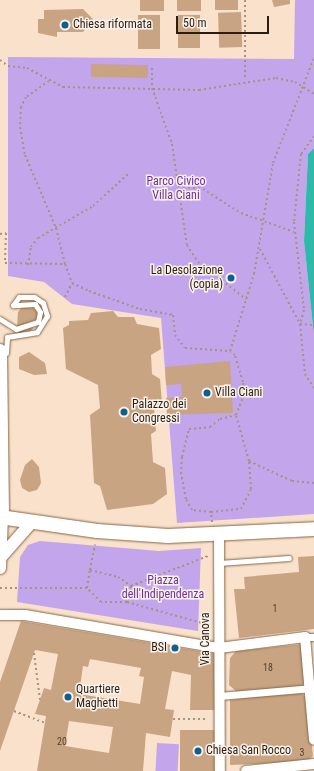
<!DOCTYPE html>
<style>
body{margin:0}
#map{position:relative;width:314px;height:771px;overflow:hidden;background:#f9e1cc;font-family:"Roboto Condensed",sans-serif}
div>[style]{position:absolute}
.green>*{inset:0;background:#c3a5ec;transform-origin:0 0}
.water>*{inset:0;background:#2dbaaa}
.building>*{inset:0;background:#c9a482;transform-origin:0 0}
.path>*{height:2px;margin-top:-1px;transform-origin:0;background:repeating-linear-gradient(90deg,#a5927f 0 2px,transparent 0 5px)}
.roads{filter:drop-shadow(0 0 1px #876545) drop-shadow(0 0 1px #876545)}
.service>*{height:5px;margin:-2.5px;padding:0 2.5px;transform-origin:2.5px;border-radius:2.5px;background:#fff}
.pedestrian>*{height:7px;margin:-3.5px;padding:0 3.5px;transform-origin:3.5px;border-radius:3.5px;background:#fff}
.minor>*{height:10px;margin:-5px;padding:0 5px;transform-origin:5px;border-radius:5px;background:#fff}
.tertiary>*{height:12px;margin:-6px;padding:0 6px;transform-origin:6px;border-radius:6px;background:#fff}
.secondary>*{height:14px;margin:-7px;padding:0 7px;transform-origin:7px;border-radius:7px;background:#fff}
.dots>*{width:11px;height:11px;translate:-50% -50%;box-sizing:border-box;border:2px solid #faf2eb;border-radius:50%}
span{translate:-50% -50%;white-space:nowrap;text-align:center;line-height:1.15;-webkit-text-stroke:3px #faf2eb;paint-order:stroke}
.number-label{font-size:10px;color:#523f2c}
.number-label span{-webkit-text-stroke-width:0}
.poi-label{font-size:12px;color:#2b1d0f}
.left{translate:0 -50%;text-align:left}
.right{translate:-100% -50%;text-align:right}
.park-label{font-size:12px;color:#6a2fa2}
.street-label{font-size:12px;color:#2b1d0f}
.scale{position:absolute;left:176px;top:16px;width:93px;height:18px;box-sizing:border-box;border:2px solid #2b1d0f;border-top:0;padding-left:5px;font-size:12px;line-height:14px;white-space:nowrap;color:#2b1d0f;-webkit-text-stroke:3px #faf2eb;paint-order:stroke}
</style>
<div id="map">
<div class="green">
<div style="clip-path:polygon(295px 0,314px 0,314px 148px,308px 154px,304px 241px,314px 336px,314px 514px,177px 523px,161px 318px,72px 304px,44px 282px,8px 276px,8px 57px,294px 59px)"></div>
<div style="clip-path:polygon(40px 541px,159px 551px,201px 548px,198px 631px,17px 602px,20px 557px,28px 545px)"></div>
<div style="left:157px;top:743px;width:22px;height:28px;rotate:3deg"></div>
</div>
<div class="water">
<div style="clip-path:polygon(314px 148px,314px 336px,304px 241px,308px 154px)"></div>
</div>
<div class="building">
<div style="left:140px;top:0;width:24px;height:11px"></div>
<div style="left:177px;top:0;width:24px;height:11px"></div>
<div style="left:215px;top:0;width:23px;height:10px"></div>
<div style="clip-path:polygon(272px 0,290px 0,290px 4px,274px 7px)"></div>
<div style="clip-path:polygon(83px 9px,93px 19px,83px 32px,57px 32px,57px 37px,38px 33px,38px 19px,44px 19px,44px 10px)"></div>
<div style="left:241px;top:12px;width:35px;height:23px;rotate:88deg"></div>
<div style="left:160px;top:15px;width:34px;height:22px;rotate:90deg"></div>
<div style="left:178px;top:15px;width:22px;height:33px"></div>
<div style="left:91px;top:64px;width:57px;height:13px;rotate:1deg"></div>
<div style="clip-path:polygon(31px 305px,37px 311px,38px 319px,30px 333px,22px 337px,17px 329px,18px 312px,23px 306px)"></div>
<div style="clip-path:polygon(113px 311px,118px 317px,134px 317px,137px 324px,159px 328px,161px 349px,151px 355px,152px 374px,160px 379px,162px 403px,154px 409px,156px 431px,151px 434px,153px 462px,165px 468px,167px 494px,153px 504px,107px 510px,100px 486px,94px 483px,90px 415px,100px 408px,98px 385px,66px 369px,63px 328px,69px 325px,69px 321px,88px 320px,91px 313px)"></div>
<div style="clip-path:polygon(29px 352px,45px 363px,47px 374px,34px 375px,19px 369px,19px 357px)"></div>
<div style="clip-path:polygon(230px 361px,233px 413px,167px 415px,166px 398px,182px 397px,181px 384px,166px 385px,165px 367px)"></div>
<div style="clip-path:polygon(32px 459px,39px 467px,41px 483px,37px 490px,29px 492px,22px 488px,20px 480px,25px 465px)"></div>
<div style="clip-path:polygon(314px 556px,314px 629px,239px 638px,234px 589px,245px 589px,244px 577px,299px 572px,298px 557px)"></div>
<div style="clip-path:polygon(evenodd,21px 621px,216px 654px,215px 710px,190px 710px,191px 675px,172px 671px,165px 709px,174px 710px,170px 737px,146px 733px,143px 771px,37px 771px,46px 716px,35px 714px,44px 688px,51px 690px,58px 654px,35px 650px,0 751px,0 682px,21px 621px,90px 659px,141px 668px,139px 676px,144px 677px,140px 704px,79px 694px,83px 666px,88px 667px,90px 659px,21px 621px,69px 721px,113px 727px,109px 753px,65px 746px,69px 721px)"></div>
<div style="clip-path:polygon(304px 644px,307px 678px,302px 686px,237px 692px,229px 685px,230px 658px,236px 651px)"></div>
<div style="clip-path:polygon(300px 692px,307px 698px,313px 756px,307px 762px,230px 765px,230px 700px)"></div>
<div style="left:180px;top:730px;width:36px;height:41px"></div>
</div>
<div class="path">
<div style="left:245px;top:0;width:80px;rotate:90deg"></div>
<div style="left:0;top:60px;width:10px;rotate:37deg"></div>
<div style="left:8px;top:66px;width:19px;rotate:6deg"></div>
<div style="left:27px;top:68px;width:41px;rotate:27.8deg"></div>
<div style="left:63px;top:87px;width:136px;rotate:1.3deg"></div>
<div style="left:199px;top:90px;width:78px;rotate:-8.9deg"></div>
<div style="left:276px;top:78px;width:19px;rotate:12deg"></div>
<div style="left:295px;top:82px;width:22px;rotate:32deg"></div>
<div style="left:152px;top:68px;width:20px;rotate:90deg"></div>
<div style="left:152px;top:88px;width:59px;rotate:70.3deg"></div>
<div style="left:172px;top:144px;width:102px;rotate:81.6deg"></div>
<div style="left:187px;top:245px;width:20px;rotate:57deg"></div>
<div style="left:198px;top:262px;width:61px;rotate:37.6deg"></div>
<div style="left:49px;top:81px;width:28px;rotate:145deg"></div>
<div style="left:26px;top:97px;width:11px;rotate:117deg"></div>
<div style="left:21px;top:107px;width:20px;rotate:93deg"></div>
<div style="left:20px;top:127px;width:28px;rotate:80deg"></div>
<div style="left:25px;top:155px;width:79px;rotate:67deg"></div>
<div style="left:56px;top:228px;width:37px;rotate:76deg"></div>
<div style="left:314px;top:136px;width:22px;rotate:126deg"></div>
<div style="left:301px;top:154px;width:68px;rotate:95.9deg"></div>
<div style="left:294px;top:222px;width:89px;rotate:83.5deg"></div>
<div style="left:304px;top:310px;width:15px;rotate:106deg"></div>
<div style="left:300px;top:324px;width:50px;rotate:84.3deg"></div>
<div style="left:305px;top:374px;width:17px;rotate:57deg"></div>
<div style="left:178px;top:186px;width:25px;rotate:7deg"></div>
<div style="left:203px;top:189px;width:45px;rotate:32.3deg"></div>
<div style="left:241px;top:213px;width:56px;rotate:19.7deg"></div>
<div style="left:0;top:234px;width:6px;rotate:-9deg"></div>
<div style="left:6px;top:233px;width:30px;rotate:92deg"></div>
<div style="left:5px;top:263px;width:60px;rotate:1deg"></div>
<div style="left:65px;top:264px;width:20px;rotate:70deg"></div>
<div style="left:72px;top:283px;width:19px;rotate:25deg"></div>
<div style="left:89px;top:291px;width:54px;rotate:19.4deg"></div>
<div style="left:140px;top:309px;width:34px;rotate:10deg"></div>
<div style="left:173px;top:315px;width:20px;rotate:84deg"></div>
<div style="left:175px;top:335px;width:16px;rotate:52deg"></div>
<div style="left:185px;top:348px;width:45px;rotate:3.8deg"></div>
<div style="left:260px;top:249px;width:85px;rotate:61.9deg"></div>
<div style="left:300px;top:324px;width:12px;rotate:5deg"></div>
<div style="left:28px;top:265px;width:18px;rotate:-81deg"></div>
<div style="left:31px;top:247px;width:11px;rotate:-52deg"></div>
<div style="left:38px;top:238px;width:64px;rotate:-30.2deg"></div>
<div style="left:93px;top:206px;width:47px;rotate:-42.4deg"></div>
<div style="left:65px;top:297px;width:16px;rotate:-63deg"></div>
<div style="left:249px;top:461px;width:47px;rotate:24.9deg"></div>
<div style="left:292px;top:481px;width:22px;rotate:5deg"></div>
<div style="left:211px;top:512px;width:19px;rotate:-174deg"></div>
<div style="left:192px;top:510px;width:13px;rotate:-119deg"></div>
<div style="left:186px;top:499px;width:25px;rotate:-101deg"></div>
<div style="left:181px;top:474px;width:17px;rotate:-87deg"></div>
<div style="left:182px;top:457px;width:29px;rotate:-76deg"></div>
<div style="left:189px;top:429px;width:21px;rotate:-5deg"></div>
<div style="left:210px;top:427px;width:13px;rotate:-39deg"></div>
<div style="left:220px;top:419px;width:16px;rotate:-14deg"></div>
<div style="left:212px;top:522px;width:10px;rotate:-96deg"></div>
<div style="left:211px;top:512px;width:30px;rotate:-6deg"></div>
<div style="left:241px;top:509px;width:22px;rotate:-63deg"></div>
<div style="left:251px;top:489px;width:28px;rotate:-94deg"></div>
<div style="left:249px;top:461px;width:48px;rotate:-105.8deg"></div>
<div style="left:236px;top:415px;width:22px;rotate:-68deg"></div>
<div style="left:244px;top:395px;width:13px;rotate:-94deg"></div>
<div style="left:243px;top:382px;width:28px;rotate:-107deg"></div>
<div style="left:235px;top:355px;width:6px;rotate:-141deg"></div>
<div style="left:230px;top:351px;width:81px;rotate:-72.7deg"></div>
<div style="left:254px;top:274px;width:113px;rotate:-80.3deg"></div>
<div style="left:273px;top:163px;width:113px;rotate:-68.7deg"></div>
<div style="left:90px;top:570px;width:29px;rotate:14deg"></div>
<div style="left:118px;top:577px;width:16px;rotate:35deg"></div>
<div style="left:131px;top:586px;width:16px;rotate:104deg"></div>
<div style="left:127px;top:602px;width:26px;rotate:180deg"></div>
<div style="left:101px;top:602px;width:20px;rotate:-135deg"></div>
<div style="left:87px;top:588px;width:18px;rotate:-81deg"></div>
<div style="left:90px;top:570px;width:26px;rotate:-79deg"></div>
<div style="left:131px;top:586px;width:83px;rotate:-21.3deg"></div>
<div style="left:0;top:588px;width:87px"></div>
<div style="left:127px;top:602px;width:85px;rotate:15.7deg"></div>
<div style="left:34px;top:653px;width:47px;rotate:82.7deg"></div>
<div style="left:14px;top:711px;width:33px;rotate:21deg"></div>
<div style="left:173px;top:719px;width:35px"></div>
</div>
<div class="roads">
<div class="service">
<div style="left:0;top:319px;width:19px;rotate:32deg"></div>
<div style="left:16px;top:329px;width:23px;rotate:-18deg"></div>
<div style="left:38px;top:322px;width:10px;rotate:-79deg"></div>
<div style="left:40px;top:312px;width:9px;rotate:-122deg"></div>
<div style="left:35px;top:304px;width:22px;rotate:177deg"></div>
<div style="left:6px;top:353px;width:16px;rotate:-86deg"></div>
<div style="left:7px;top:337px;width:30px;rotate:-9deg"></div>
<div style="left:37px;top:332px;width:19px;rotate:-58deg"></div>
<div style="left:47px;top:316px;width:14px;rotate:-107deg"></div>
<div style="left:43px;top:303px;width:11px;rotate:-146deg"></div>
<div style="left:34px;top:297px;width:15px;rotate:180deg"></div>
<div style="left:19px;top:297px;width:10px;rotate:127deg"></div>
<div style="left:219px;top:563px;width:70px;rotate:-4.1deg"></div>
</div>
<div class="pedestrian">
<div style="left:305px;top:637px;width:9px"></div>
<div style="left:219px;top:696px;width:94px;rotate:-4.9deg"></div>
</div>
<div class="minor">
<div style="left:219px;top:534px;width:237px;rotate:89.8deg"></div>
<div style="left:0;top:615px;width:25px"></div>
<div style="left:25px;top:615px;width:197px;rotate:9.7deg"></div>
<div style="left:219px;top:648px;width:87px;rotate:-7.3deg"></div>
<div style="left:305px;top:637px;width:103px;rotate:85deg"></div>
<div style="left:246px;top:771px;width:68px;rotate:-5.9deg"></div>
</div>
<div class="tertiary">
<div style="left:1px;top:557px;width:45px;rotate:-48.6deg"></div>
<div style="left:0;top:568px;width:51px;rotate:-87.8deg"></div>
</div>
<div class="secondary">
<div style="left:0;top:351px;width:166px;rotate:89.3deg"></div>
<div style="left:0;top:517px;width:98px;rotate:8.2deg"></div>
<div style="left:97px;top:531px;width:71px;rotate:4deg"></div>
<div style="left:168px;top:536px;width:146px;rotate:-2.7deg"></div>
</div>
</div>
<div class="dots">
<div style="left:65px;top:25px;background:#0e5f91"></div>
<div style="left:231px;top:278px;background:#0e5f91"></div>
<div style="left:207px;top:393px;background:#0e5f91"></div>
<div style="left:124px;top:412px;background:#0e5f91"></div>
<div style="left:175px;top:648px;background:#0e5f91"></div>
<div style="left:68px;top:697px;background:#0e5f91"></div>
<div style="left:198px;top:751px;background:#0e5f91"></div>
</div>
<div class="number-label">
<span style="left:275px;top:609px">1</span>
<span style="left:268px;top:668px">18</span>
<span style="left:62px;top:742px">20</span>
<span style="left:302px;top:753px">3</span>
</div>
<div class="poi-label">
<span class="left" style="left:73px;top:25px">Chiesa riformata</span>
<span class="right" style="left:223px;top:278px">La Desolazione<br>(copia)</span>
<span class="left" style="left:215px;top:393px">Villa Ciani</span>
<span class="left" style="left:132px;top:412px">Palazzo dei<br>Congressi</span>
<span class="right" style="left:167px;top:648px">BSI</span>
<span class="left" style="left:76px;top:697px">Quartiere<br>Maghetti</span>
<span class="left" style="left:206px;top:751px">Chiesa San Rocco</span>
</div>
<div class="park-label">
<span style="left:176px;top:189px">Parco Civico<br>Villa Ciani</span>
<span style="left:163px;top:588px">Piazza<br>dell'Indipendenza</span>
</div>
<div class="street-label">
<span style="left:206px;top:639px;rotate:-90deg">Via Canova</span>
</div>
<div class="scale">50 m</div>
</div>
